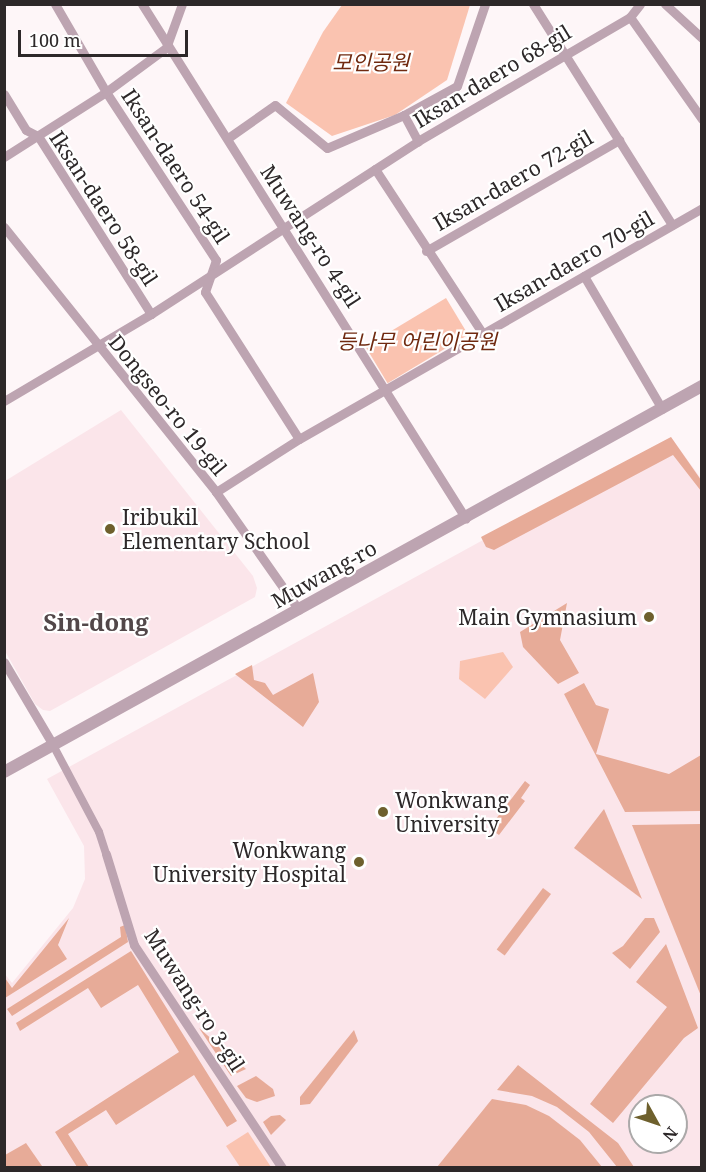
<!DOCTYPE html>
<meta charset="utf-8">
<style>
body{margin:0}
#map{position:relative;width:706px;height:1172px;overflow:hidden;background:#fef6f8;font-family:"Noto Serif","Noto Sans KR",serif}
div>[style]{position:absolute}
.built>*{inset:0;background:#fbe5ea}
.green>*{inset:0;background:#fac3b0;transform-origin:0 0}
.forest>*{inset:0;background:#e7ab98;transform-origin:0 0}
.pedestrian>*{height:8px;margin:-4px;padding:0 4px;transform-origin:4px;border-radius:4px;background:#bda4b1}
.minor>*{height:9px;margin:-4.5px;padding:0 4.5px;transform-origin:4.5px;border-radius:4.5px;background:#bda4b1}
.tertiary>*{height:12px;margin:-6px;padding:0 6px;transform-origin:6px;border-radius:6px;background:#bda4b1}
.dots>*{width:16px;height:16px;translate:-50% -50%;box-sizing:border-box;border:3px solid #fff;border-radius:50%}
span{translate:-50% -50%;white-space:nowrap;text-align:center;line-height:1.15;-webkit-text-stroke:4.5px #fff;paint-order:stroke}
.park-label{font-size:21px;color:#702a10;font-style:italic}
.street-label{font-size:21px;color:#2d2829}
.poi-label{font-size:21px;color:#2d2829}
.left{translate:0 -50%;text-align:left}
.right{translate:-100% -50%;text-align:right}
.quarter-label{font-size:24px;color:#524749;font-weight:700}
.frame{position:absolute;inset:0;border:6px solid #2d2829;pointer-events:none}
.north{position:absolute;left:628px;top:1094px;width:60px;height:60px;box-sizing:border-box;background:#fff;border:2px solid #aba9a9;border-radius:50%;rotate:130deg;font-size:16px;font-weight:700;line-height:24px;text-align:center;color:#2d2829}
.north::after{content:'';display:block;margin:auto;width:21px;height:27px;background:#6e602d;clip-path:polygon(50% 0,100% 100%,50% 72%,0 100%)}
.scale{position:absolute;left:18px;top:30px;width:170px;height:27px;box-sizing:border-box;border:3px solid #2d2829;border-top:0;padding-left:8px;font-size:18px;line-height:21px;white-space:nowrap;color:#2d2829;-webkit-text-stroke:4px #fff;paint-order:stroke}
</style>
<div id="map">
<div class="built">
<div style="clip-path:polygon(121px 410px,253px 576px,257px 588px,255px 597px,50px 711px,43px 710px,35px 704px,5px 651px,5px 481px)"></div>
<div style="clip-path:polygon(evenodd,671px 437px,702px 480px,701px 1167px,5px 1167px,4px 973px,12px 983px,73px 908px,85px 879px,84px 846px,47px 779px,671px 437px,640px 1106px,676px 1106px,676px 1142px,640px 1142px,640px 1106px)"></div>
</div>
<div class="green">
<div style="clip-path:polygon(342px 5px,470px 5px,447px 80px,395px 115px,332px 136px,286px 103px,323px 32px)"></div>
<div style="left:446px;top:298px;width:43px;height:94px;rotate:59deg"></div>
<div style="clip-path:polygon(503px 652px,513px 667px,485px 699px,459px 679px,460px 661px)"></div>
<div style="clip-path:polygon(248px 1132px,271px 1167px,240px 1167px,226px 1146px)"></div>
</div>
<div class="forest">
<div style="clip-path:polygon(671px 437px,701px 480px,701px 491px,673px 455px,494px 550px,486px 547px,481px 537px)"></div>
<div style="clip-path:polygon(567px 603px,560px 640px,579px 673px,558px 684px,523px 647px,520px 632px)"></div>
<div style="clip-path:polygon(252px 665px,254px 680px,265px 683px,273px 695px,313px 673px,319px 702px,303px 727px,235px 674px)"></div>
<div style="clip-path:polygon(584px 683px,596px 705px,609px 709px,596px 754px,669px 774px,701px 755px,701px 811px,625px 812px,564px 694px)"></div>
<div style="clip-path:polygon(525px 781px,530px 785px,521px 798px,525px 801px,499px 835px,489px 828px)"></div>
<div style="clip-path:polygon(604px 809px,642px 899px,574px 848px)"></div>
<div style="clip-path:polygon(701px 824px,702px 824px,701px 996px,632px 825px)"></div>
<div style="left:543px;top:888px;width:10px;height:77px;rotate:37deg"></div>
<div style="clip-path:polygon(69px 918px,58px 945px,67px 959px,5px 998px,5px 978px,12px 988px)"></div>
<div style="clip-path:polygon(645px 918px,654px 918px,660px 932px,630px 969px,612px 953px,623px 946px)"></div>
<div style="clip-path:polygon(125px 925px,128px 942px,12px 1016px,7px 1009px,121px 937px,120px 927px)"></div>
<div style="clip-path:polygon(666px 944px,698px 1028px,684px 1038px,613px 1123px,590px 1104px,667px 1007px,636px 982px)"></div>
<div style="clip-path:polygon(131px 951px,237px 1121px,227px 1127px,194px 1075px,116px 1125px,106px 1110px,68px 1134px,89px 1167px,77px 1167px,55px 1132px,179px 1052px,138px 985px,101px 1008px,88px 988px,20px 1031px,16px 1023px)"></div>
<div style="clip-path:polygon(199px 1028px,246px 1069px,231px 1076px)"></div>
<div style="clip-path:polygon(354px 1030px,358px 1041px,310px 1104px,300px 1105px,300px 1097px)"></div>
<div style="clip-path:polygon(518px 1065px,618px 1143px,634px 1167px,617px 1167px,589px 1132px,557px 1107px,532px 1096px,497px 1090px)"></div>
<div style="clip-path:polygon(256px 1076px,273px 1089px,275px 1096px,257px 1102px,246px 1098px,237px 1086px)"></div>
<div style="clip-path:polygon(492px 1099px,526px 1105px,549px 1116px,580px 1140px,602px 1167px,437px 1167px)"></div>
<div style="clip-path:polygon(280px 1115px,286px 1120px,271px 1135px,263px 1122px,271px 1116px)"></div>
<div style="clip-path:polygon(26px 1143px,42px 1166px,5px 1167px,5px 1155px)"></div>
</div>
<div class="pedestrian">
<div style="left:53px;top:745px;width:98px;rotate:62.1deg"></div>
<div style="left:99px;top:832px;width:23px;rotate:72deg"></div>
</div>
<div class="minor">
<div style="left:55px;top:4px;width:102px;rotate:59.9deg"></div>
<div style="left:106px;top:92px;width:201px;rotate:56.8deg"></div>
<div style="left:216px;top:260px;width:34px;rotate:109deg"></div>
<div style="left:205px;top:292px;width:174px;rotate:57.4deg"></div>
<div style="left:142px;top:4px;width:608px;rotate:57.82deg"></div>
<div style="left:533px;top:4px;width:261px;rotate:57.8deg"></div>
<div style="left:665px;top:4px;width:50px;rotate:42.6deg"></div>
<div style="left:630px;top:17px;width:125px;rotate:54.8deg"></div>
<div style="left:4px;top:94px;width:42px;rotate:58.6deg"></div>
<div style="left:26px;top:130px;width:13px;rotate:27deg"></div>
<div style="left:38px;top:136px;width:211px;rotate:57.6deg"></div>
<div style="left:404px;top:115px;width:30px;rotate:62deg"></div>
<div style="left:228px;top:138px;width:57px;rotate:-35.1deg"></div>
<div style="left:275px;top:105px;width:67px;rotate:39.6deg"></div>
<div style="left:327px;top:148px;width:84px;rotate:-23.2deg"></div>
<div style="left:404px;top:115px;width:60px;rotate:-28.7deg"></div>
<div style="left:457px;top:86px;width:87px;rotate:-71.1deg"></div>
<div style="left:4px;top:157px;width:121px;rotate:-32.5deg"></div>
<div style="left:106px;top:92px;width:74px;rotate:-36.3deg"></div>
<div style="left:166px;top:48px;width:47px;rotate:-70deg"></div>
<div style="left:375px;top:169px;width:197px;rotate:56.8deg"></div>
<div style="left:4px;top:227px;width:339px;rotate:51.3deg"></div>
<div style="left:216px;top:492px;width:144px;rotate:54.9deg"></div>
<div style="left:426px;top:251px;width:223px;rotate:-29.9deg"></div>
<div style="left:584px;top:276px;width:154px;rotate:59.6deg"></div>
<div style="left:4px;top:401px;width:171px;rotate:-30.6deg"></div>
<div style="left:151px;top:314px;width:318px;rotate:-32.9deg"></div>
<div style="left:418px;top:141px;width:246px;rotate:-30.3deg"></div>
<div style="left:630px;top:17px;width:16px;rotate:-52deg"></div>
<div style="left:216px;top:492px;width:98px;rotate:-32.6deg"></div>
<div style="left:299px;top:439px;width:465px;rotate:-29.8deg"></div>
<div style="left:4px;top:662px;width:96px;rotate:59.4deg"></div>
<div style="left:106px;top:854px;width:95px;rotate:72.9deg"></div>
<div style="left:134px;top:945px;width:268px;rotate:56.4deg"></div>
</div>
<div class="tertiary">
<div style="left:4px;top:772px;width:798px;rotate:-28.94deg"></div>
</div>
<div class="dots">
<div style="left:110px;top:529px;background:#6e602d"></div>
<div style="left:649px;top:617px;background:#6e602d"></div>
<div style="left:383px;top:812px;background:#6e602d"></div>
<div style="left:359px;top:862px;background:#6e602d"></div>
</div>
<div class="park-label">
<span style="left:371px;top:62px">모인공원</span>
<span style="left:417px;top:341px">등나무 어린이공원</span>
</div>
<div class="street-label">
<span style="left:492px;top:76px;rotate:-31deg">Iksan-daero 68-gil</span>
<span style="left:176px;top:166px;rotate:57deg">Iksan-daero 54-gil</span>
<span style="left:513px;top:180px;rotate:-30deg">Iksan-daero 72-gil</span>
<span style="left:104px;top:208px;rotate:57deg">Iksan-daero 58-gil</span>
<span style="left:311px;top:236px;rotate:57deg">Muwang-ro 4-gil</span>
<span style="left:574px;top:261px;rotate:-30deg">Iksan-daero 70-gil</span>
<span style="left:168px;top:405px;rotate:51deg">Dongseo-ro 19-gil</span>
<span style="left:324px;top:574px;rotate:-29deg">Muwang-ro</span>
<span style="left:195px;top:1000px;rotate:57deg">Muwang-ro 3-gil</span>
</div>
<div class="poi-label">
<span class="left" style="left:122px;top:529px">Iribukil<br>Elementary School</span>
<span class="right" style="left:637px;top:617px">Main Gymnasium</span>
<span class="left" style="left:395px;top:812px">Wonkwang<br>University</span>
<span class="right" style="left:346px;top:862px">Wonkwang<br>University Hospital</span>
</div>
<div class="quarter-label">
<span style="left:96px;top:622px">Sin-dong</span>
</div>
<div class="frame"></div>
<div class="north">N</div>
<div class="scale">100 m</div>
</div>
